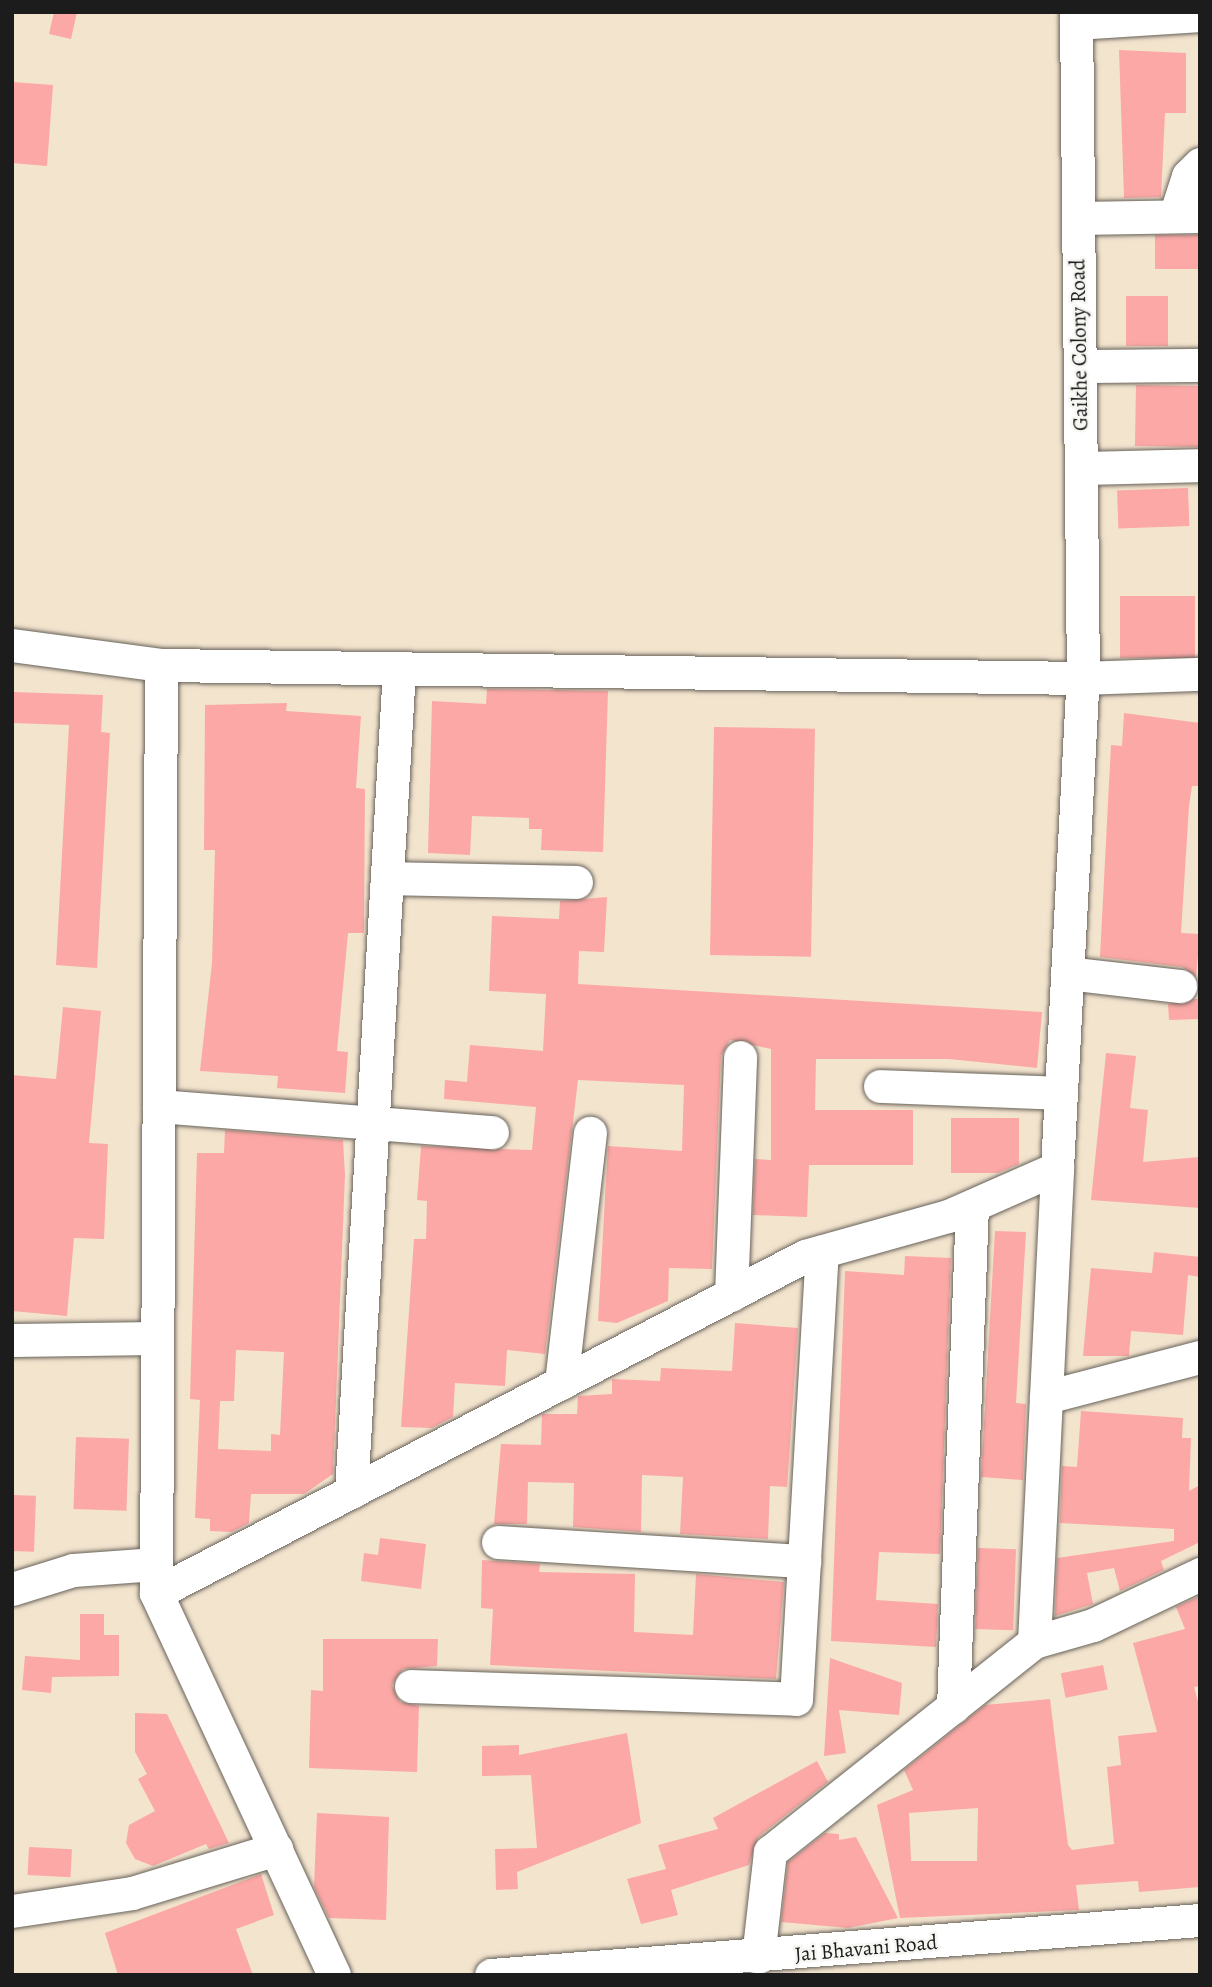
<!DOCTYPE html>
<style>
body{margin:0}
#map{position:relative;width:1212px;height:1987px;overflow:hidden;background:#f3e4ce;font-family:Alegreya,serif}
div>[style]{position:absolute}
.building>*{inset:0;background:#fca8a6;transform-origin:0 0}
.roads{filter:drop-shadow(0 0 2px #67625a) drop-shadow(0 0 2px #67625a)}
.minor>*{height:33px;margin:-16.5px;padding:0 16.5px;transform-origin:16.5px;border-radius:16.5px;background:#fff}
span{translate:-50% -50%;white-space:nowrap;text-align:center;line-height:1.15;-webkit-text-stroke:5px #f6f6f2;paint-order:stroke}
.street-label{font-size:21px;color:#1c1c1c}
.frame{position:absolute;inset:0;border:14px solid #1c1c1c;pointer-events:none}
</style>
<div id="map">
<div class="building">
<div style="clip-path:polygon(54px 12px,77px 12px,71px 39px,49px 34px)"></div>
<div style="clip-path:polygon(1119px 50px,1186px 53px,1186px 113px,1165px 113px,1161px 197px,1124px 198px)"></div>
<div style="clip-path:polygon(12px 82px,53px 85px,47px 166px,12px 163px)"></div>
<div style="left:1200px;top:235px;width:34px;height:45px;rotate:90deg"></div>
<div style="left:1126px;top:296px;width:42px;height:50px"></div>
<div style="left:1136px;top:385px;width:64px;height:61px;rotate:1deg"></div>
<div style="left:1188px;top:488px;width:38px;height:71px;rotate:88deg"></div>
<div style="left:1120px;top:596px;width:75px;height:62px"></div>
<div style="clip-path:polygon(487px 689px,608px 691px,603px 852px,541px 850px,542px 829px,529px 829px,529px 818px,472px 816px,470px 855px,428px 853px,432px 701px,486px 704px)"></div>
<div style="clip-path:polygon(12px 692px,103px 695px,101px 732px,110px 733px,97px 968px,56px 965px,69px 725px,12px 723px)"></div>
<div style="clip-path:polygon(287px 703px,286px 711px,361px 716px,356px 788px,365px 789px,364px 933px,348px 933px,337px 1051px,348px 1052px,345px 1093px,277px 1088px,278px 1076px,200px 1071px,212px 963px,215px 850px,204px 850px,205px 705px)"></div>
<div style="clip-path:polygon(1124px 713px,1200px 723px,1200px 786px,1192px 786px,1189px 806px,1181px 933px,1200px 934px,1196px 977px,1182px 967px,1100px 957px,1111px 745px,1122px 746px)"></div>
<div style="left:714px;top:727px;width:101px;height:228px;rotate:1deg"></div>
<div style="clip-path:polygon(607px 897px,604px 952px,579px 951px,578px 984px,1042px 1012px,1037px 1068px,949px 1059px,816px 1059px,815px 1110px,913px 1110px,913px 1165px,809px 1165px,807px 1217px,753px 1215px,755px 1159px,771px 1160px,771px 1049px,730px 1040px,721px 1056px,712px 1269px,669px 1268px,668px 1301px,617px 1323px,598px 1321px,608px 1146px,682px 1151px,684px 1085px,578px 1080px,545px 1354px,507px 1350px,505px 1386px,455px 1383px,453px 1417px,432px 1428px,401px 1427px,414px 1239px,426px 1239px,427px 1201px,417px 1200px,421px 1146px,532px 1150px,536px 1107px,444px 1099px,445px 1080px,467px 1082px,470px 1045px,543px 1051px,546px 994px,489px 991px,492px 916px,559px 919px,560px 901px)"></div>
<div style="clip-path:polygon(1194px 999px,1200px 999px,1200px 1019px,1169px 1020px,1168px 1004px)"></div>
<div style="clip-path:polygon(63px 1007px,101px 1011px,89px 1143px,108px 1144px,104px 1239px,74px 1238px,67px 1316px,12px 1311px,12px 1075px,56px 1079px)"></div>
<div style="clip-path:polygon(1106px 1053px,1136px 1056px,1130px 1108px,1148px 1110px,1143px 1162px,1200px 1157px,1200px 1208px,1091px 1200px)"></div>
<div style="clip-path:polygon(951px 1118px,1019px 1118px,1019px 1164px,998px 1173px,951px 1173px)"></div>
<div style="clip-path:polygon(evenodd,225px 1130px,343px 1140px,345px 1175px,333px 1474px,304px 1494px,251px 1494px,249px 1523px,232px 1532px,210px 1531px,210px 1519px,195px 1518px,200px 1400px,190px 1399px,197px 1153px,224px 1153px,225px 1130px,236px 1350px,284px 1352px,280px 1435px,271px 1434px,271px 1451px,218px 1449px,220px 1401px,234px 1401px,236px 1350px)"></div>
<div style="clip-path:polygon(995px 1231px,1026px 1232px,1016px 1403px,1026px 1404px,1023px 1480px,981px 1477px)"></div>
<div style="clip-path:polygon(1154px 1252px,1200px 1257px,1200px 1277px,1188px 1275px,1183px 1335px,1131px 1331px,1129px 1356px,1083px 1356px,1091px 1268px,1152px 1273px)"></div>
<div style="clip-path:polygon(905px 1256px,951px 1258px,940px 1554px,879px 1552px,876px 1600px,938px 1604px,936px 1647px,831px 1641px,845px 1271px,904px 1275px)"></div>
<div style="clip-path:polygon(735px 1323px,798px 1328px,787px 1487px,770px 1486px,768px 1539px,680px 1534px,683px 1477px,642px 1475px,641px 1532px,573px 1527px,574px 1483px,528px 1482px,527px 1524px,494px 1524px,501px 1444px,541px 1445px,542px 1414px,577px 1414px,578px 1396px,612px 1394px,612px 1379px,660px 1381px,661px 1368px,732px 1371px)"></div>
<div style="clip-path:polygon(1081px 1411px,1183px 1418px,1182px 1438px,1191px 1438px,1189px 1491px,1200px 1485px,1200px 1542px,1161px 1561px,1164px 1570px,1120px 1591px,1114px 1568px,1087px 1573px,1093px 1604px,1055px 1616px,1057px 1558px,1174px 1541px,1174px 1529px,1060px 1523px,1062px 1466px,1077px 1467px)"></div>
<div style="left:76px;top:1437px;width:53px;height:72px;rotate:2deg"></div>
<div style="left:12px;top:1495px;width:24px;height:56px;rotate:2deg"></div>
<div style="clip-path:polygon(380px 1538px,426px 1544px,421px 1589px,361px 1581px,364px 1553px,378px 1555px)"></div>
<div style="left:978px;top:1548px;width:38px;height:81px;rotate:2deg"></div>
<div style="clip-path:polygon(482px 1560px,540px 1564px,539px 1572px,635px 1574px,634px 1632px,693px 1635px,696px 1574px,784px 1582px,776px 1679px,490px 1665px,493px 1609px,481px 1608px)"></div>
<div style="clip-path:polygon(evenodd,1200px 1596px,1200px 1686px,1194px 1687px,1200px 1709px,1200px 1887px,1139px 1892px,1138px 1881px,1076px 1885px,1079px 1910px,900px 1918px,877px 1805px,913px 1790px,904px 1770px,985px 1705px,1050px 1699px,1068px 1845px,1072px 1850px,1114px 1844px,1107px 1767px,1121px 1765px,1118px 1736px,1157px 1732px,1133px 1643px,1185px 1629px,1176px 1607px,1200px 1596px,978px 1808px,977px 1861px,911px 1861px,909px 1813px,978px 1808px)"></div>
<div style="clip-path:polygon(80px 1614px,104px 1614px,104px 1635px,119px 1635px,119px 1676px,52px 1677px,51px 1693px,22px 1690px,25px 1656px,80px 1660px)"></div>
<div style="clip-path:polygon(323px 1639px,438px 1639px,437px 1666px,403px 1669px,392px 1685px,400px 1702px,419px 1706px,417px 1772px,309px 1768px,311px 1690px,323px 1691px)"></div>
<div style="clip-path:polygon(830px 1658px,902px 1683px,899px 1715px,839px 1710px,846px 1753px,824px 1756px)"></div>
<div style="left:1103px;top:1665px;width:25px;height:43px;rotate:79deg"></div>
<div style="clip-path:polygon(135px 1713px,167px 1714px,229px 1843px,209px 1849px,206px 1844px,153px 1866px,135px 1859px,126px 1843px,129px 1825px,155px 1811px,138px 1779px,147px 1774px,135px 1752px)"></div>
<div style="clip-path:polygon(627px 1733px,641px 1823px,517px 1872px,518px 1889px,496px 1890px,495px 1849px,537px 1848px,531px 1775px,482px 1776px,482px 1746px,519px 1745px,519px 1755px)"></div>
<div style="clip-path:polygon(817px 1761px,828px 1782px,758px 1837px,749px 1865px,671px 1890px,678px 1915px,641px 1924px,627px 1879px,666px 1869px,658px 1845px,718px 1829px,713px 1818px)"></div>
<div style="clip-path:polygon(317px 1813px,389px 1817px,386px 1920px,329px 1918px,314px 1887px)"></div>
<div style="clip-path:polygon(825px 1833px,839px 1834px,839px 1840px,856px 1837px,898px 1918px,848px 1928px,781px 1922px,788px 1862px)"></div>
<div style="left:29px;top:1847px;width:43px;height:28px;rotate:3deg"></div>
<div style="clip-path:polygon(261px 1874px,274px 1915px,236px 1929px,253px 1975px,118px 1975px,105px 1933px)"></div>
</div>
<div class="roads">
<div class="minor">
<div style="left:1076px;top:12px;width:666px;rotate:89.4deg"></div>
<div style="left:1083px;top:678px;width:117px;rotate:-2deg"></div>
<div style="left:1076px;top:23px;width:124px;rotate:-3.7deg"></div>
<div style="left:1175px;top:216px;width:42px;rotate:-72deg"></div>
<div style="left:1188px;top:176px;width:17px;rotate:-45deg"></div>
<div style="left:1078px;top:218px;width:122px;rotate:-0.9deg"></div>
<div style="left:1080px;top:366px;width:120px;rotate:-0.5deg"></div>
<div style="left:1081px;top:468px;width:119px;rotate:-1.4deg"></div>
<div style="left:12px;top:645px;width:150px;rotate:7.6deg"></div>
<div style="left:161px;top:665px;width:928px;rotate:90.31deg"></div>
<div style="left:156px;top:1593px;width:421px;rotate:65deg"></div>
<div style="left:387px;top:878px;width:189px;rotate:1.2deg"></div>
<div style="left:1067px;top:973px;width:114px;rotate:6.6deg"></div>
<div style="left:880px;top:1086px;width:181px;rotate:2.2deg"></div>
<div style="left:159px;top:1106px;width:334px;rotate:4.5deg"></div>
<div style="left:731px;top:1295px;width:238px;rotate:-87.8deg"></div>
<div style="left:12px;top:1340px;width:145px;rotate:-0.8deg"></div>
<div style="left:561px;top:1383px;width:252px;rotate:-83.4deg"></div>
<div style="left:1046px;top:1397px;width:159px;rotate:-14.6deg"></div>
<div style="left:351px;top:1492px;width:824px;rotate:-86.66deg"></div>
<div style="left:498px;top:1542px;width:307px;rotate:3.6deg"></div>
<div style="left:12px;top:1589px;width:64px;rotate:-17.3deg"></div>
<div style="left:73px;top:1570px;width:83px;rotate:-4.1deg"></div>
<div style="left:156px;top:1593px;width:731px;rotate:-27.44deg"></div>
<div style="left:805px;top:1256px;width:148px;rotate:-15.6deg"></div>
<div style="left:948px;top:1216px;width:119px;rotate:-23.8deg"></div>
<div style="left:1057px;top:1168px;width:491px;rotate:-87deg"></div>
<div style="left:1083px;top:678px;width:922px;rotate:-179.19deg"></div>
<div style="left:1034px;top:1642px;width:475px;rotate:-87.2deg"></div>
<div style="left:411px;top:1686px;width:385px;rotate:1.9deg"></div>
<div style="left:796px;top:1699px;width:448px;rotate:-86.7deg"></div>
<div style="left:953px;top:1707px;width:501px;rotate:-87.83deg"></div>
<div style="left:12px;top:1911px;width:121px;rotate:-8.5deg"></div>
<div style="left:132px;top:1893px;width:151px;rotate:-17deg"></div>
<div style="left:758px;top:1957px;width:106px;rotate:-83.5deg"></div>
<div style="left:770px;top:1852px;width:337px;rotate:-38.5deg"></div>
<div style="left:1034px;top:1642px;width:61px;rotate:-16.1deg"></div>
<div style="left:1093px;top:1625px;width:119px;rotate:-25.5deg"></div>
<div style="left:491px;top:1975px;width:711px;rotate:-4.44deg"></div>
</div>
</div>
<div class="street-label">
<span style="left:1079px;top:345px;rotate:-91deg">Gaikhe Colony Road</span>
<span style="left:866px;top:1948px;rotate:-5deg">Jai Bhavani Road</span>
</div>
<div class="frame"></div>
</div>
